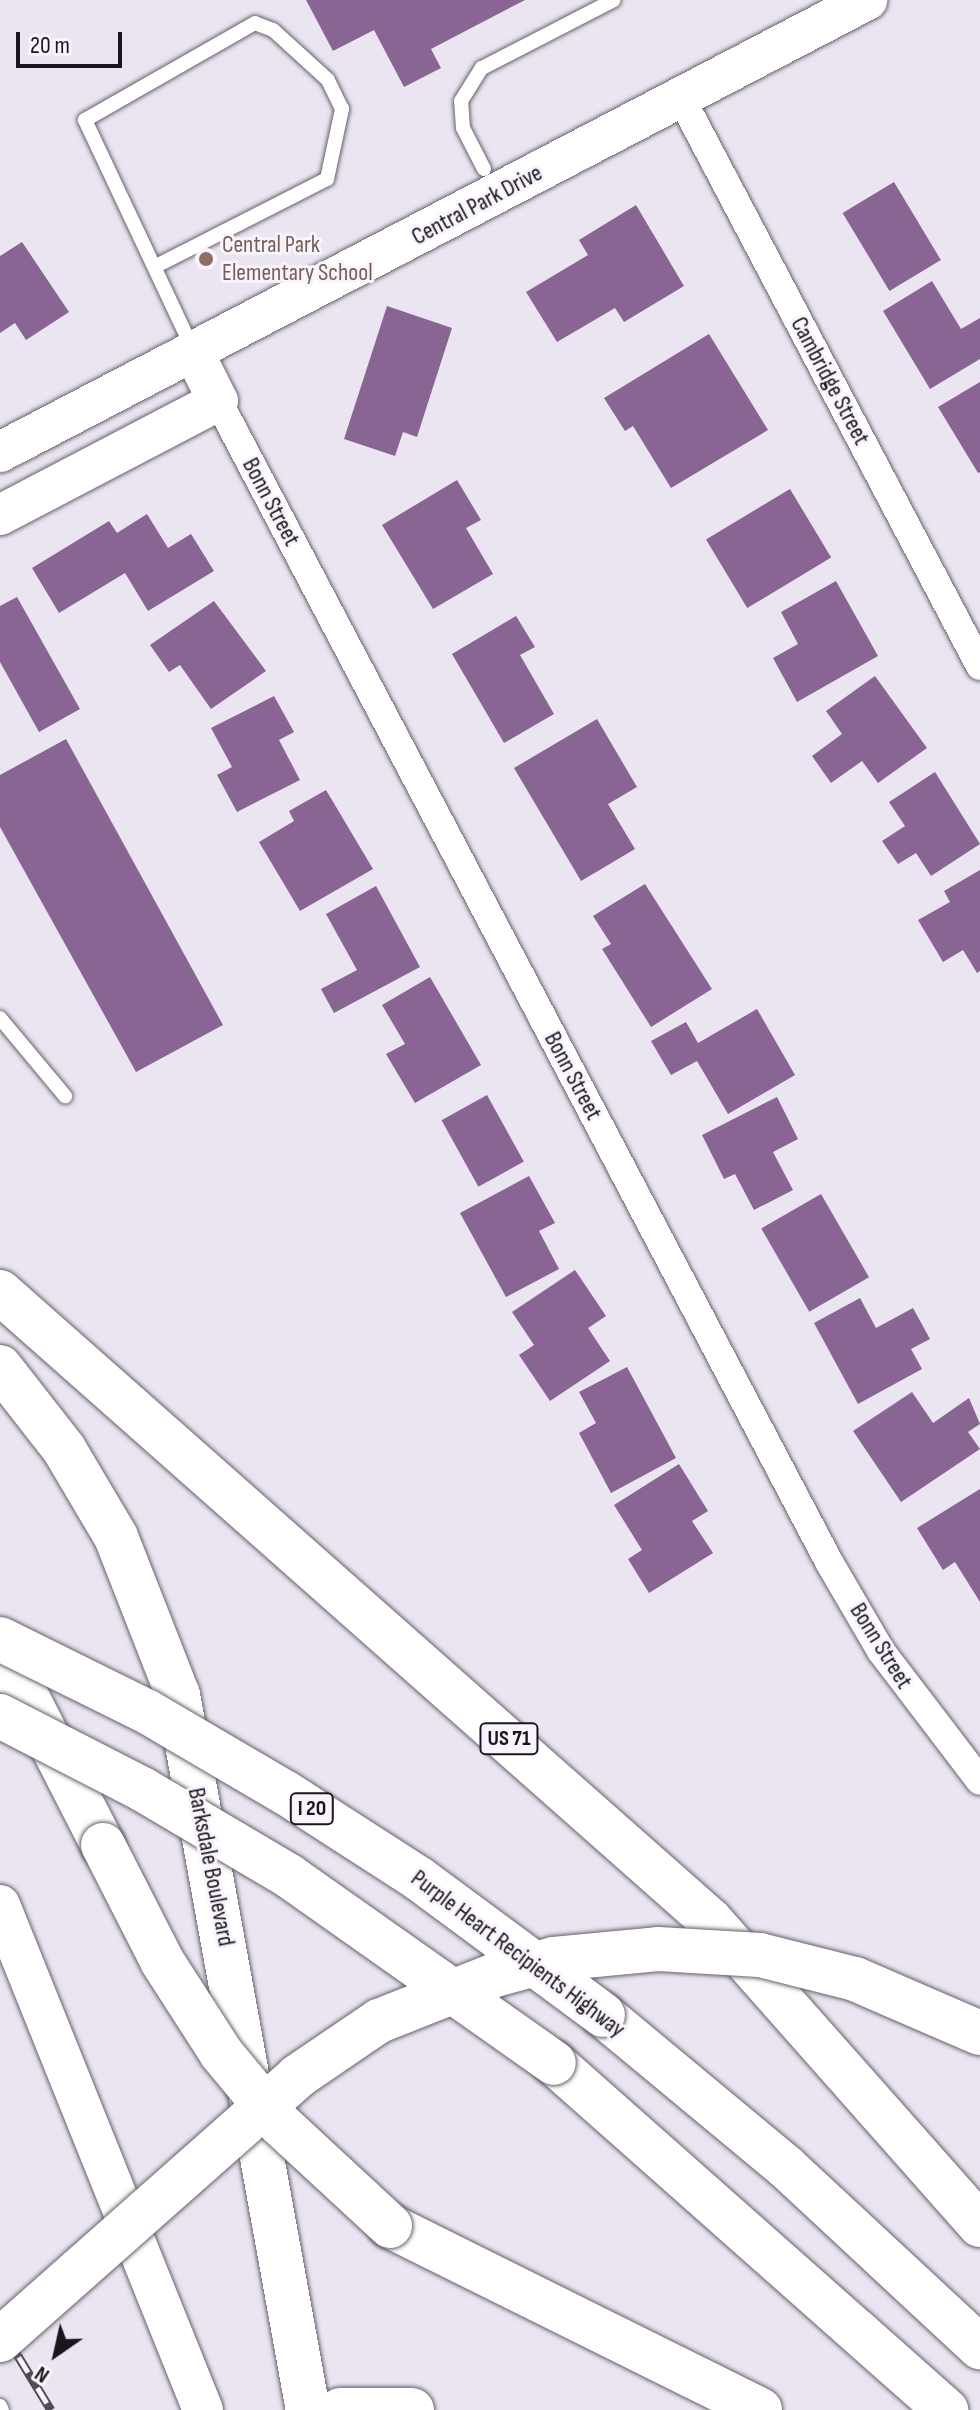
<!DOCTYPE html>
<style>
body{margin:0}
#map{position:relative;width:980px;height:2410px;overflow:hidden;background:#ebe5f2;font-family:"Sofia Sans Condensed",sans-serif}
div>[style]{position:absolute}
.building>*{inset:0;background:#886593;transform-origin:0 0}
.roads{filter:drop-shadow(0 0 2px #66616c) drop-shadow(0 0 2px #66616c)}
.lane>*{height:14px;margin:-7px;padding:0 7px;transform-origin:7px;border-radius:7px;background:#fff}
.street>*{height:28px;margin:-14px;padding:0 14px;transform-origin:14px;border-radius:14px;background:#fff}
.secondary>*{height:40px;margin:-20px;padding:0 20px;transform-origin:20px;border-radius:20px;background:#fff}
.primary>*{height:44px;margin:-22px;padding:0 22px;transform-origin:22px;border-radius:22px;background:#fff}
.highway>*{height:44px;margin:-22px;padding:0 22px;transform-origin:22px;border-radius:22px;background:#fff}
.rail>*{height:9px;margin-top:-4.5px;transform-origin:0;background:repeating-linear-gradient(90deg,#f8f3fd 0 18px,#4f4c52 0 36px);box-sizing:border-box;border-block:2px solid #4f4c52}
.bridges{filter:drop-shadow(0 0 2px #66616c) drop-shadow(0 0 2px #66616c)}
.highway-bridge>*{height:44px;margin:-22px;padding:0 22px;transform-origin:22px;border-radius:22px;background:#fff}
.dots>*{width:22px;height:22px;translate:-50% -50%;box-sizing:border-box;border:4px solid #f8f3fd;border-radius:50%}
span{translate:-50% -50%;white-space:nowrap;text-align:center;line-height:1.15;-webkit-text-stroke:6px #f8f3fd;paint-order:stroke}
.shield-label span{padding:2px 6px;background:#f8f3fd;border:2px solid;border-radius:6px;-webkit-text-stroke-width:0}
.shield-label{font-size:22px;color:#19171b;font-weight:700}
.street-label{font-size:24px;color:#19171b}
.education-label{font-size:24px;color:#785e54}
.left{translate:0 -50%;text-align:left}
.north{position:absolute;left:16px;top:2314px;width:80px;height:80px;-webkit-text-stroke:6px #f8f3fd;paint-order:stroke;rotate:214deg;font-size:22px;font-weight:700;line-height:32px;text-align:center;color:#19171b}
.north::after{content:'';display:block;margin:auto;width:28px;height:36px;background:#19171b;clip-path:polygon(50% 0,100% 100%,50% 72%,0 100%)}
.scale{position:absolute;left:16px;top:32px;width:106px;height:36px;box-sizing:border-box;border:4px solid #19171b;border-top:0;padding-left:10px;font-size:24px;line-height:28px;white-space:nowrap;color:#19171b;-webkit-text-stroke:6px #f8f3fd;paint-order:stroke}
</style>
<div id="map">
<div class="building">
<div style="clip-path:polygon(306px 0,525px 0,431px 49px,441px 68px,404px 87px,374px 30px,333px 51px)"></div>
<div style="left:894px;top:182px;width:91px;height:60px;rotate:59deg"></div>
<div style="clip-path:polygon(636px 205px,684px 286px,624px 322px,615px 308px,557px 342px,526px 292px,588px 255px,579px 240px)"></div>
<div style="clip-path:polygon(22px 242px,69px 312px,26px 340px,15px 323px,0 333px,0 256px)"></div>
<div style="clip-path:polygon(932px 281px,961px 329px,980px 318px,980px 359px,930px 389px,883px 311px)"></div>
<div style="clip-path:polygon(387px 306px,452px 328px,417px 437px,403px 432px,395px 456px,344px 439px)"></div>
<div style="clip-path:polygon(709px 334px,768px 430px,671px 488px,633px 426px,625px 431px,604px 398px)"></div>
<div style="clip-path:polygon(980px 382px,980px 472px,978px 473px,938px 407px)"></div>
<div style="clip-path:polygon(457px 480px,481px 520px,466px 528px,493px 574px,433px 609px,382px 525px)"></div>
<div style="left:790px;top:489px;width:80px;height:98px;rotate:59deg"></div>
<div style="clip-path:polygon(147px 514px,168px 548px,191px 534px,214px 571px,148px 611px,125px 573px,59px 613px,32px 568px,109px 521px,117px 533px)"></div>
<div style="clip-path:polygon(836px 581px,878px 656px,797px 702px,773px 658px,798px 644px,781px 612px)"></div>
<div style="clip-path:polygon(17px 597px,80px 709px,39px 732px,0 662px,0 606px)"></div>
<div style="clip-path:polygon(214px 601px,266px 671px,211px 709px,180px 665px,169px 672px,150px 645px)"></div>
<div style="clip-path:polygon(516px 616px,535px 647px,520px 655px,554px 714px,504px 743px,452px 654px)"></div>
<div style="clip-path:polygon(875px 676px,927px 748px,878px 783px,862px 761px,831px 783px,812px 756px,842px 734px,826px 711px)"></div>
<div style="clip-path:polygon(274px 696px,294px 732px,279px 740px,300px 780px,237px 812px,217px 775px,232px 767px,211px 728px)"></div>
<div style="clip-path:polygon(597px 719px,637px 787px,608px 804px,635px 849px,581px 881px,514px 768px)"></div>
<div style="clip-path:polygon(66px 739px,223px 1025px,136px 1072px,0 827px,0 775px)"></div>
<div style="clip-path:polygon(935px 772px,980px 844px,931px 876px,916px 853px,898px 864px,882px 841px,905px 826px,889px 802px)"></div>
<div style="clip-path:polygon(326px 790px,373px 869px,300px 911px,259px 842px,294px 821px,289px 811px)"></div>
<div style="clip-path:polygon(980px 870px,980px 971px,977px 973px,963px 950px,943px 962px,918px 920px,950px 902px,944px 891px)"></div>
<div style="clip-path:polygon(645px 884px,712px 989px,651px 1027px,602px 949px,611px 944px,593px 916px)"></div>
<div style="clip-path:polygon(376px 886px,420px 967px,334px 1013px,321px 989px,357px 970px,326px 914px)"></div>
<div style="clip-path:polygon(430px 977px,481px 1065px,415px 1103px,386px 1054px,405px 1044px,382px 1005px)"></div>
<div style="clip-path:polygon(757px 1009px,795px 1075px,728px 1114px,697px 1061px,671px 1075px,651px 1041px,686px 1022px,698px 1043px)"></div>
<div style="left:487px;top:1095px;width:76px;height:52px;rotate:61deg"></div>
<div style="clip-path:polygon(777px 1097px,798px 1139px,773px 1152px,793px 1190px,754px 1210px,735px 1174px,724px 1179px,702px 1135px)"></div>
<div style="clip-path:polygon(529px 1176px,555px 1223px,539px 1231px,559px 1269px,506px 1297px,460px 1213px)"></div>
<div style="left:821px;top:1194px;width:96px;height:69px;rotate:60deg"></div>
<div style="clip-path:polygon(575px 1270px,606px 1316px,588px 1328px,610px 1361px,550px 1401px,519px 1355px,534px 1345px,512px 1312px)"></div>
<div style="clip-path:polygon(860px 1298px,876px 1328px,913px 1308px,930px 1339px,911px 1349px,922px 1369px,858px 1404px,814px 1323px)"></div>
<div style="clip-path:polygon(627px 1367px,676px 1458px,611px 1493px,579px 1433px,596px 1423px,579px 1392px)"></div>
<div style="clip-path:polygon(912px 1392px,933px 1423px,969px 1398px,980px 1424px,968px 1432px,980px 1449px,901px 1502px,853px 1431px)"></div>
<div style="clip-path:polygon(679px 1464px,708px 1511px,692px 1521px,713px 1553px,649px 1593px,628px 1559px,642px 1550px,614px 1505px)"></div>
<div style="clip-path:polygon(980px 1489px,980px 1602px,955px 1562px,943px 1570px,917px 1528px)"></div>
</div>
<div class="roads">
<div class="lane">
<div style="left:484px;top:169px;width:46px;rotate:-117.1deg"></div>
<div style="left:463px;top:128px;width:27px;rotate:-94deg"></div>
<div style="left:461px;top:101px;width:39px;rotate:-58deg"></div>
<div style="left:482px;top:68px;width:148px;rotate:-27.3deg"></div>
<div style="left:156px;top:266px;width:192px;rotate:-27deg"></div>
<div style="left:327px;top:179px;width:72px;rotate:-77.9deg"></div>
<div style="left:342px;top:109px;width:32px;rotate:-116deg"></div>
<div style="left:328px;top:80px;width:74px;rotate:-137.7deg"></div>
<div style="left:273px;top:30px;width:19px;rotate:-159deg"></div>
<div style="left:255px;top:23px;width:196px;rotate:150.3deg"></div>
<div style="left:85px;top:120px;width:253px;rotate:64.8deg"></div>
<div style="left:0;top:1018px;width:102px;rotate:50.2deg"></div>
<div style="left:0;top:2406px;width:4px;rotate:63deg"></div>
</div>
<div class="street">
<div style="left:680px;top:96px;width:644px;rotate:62.24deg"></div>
<div style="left:218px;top:401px;width:1312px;rotate:62.24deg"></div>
<div style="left:829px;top:1562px;width:103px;rotate:59.7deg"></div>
<div style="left:881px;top:1651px;width:163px;rotate:52.7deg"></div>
</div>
<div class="secondary">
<div style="left:0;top:452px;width:978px;rotate:-27.53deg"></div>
<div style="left:0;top:515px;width:246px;rotate:-27.6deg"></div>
<div style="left:218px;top:401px;width:54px;rotate:-116.6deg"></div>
<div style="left:0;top:1905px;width:544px;rotate:68.1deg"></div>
</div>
<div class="primary">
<div style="left:0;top:1367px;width:104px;rotate:52deg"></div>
<div style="left:64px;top:1449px;width:102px;rotate:59.4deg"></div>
<div style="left:116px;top:1537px;width:170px;rotate:68.6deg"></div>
<div style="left:178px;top:1695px;width:727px;rotate:79.7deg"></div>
</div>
<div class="highway">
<div style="left:0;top:1292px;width:949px;rotate:41.5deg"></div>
<div style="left:711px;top:1921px;width:406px;rotate:48.5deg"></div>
<div style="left:0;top:1644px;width:226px;rotate:62.9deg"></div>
<div style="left:603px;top:2015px;width:238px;rotate:39.7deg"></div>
<div style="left:786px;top:2167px;width:265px;rotate:42.9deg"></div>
<div style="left:554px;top:2063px;width:524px;rotate:41.52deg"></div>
<div style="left:390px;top:2226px;width:413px;rotate:26.4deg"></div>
<div style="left:340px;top:2410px;width:72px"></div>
</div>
</div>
<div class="rail">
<div style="left:0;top:2326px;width:98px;rotate:58.7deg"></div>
</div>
<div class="bridges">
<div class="highway-bridge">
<div style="left:0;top:1639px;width:163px;rotate:26.3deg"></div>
<div style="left:146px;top:1711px;width:162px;rotate:30.4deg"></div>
<div style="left:286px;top:1793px;width:157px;rotate:32.8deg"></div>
<div style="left:418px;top:1878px;width:230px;rotate:36.5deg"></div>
<div style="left:0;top:1716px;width:160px;rotate:27.2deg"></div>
<div style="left:142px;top:1789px;width:171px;rotate:30.6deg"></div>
<div style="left:289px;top:1876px;width:324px;rotate:35.2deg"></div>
<div style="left:103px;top:1845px;width:130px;rotate:63deg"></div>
<div style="left:162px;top:1961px;width:109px;rotate:57.3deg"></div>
<div style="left:221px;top:2053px;width:92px;rotate:50.3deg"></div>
<div style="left:280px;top:2124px;width:150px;rotate:42.8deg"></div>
<div style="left:0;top:2340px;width:398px;rotate:-41.5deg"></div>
<div style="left:298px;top:2076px;width:98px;rotate:-34.2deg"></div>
<div style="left:379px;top:2021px;width:125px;rotate:-21.6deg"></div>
<div style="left:495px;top:1975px;width:61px;rotate:-15.2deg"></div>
<div style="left:554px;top:1959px;width:104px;rotate:-5.5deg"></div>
<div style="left:658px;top:1949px;width:102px;rotate:3.4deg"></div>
<div style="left:760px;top:1955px;width:98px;rotate:14.2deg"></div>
<div style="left:855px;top:1979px;width:136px;rotate:23.4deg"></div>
</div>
</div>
<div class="dots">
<div style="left:206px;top:259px;background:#8d6e63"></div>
</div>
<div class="shield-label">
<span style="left:509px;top:1739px">US 71</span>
<span style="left:312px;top:1809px">I 20</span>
</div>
<div class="street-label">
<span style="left:477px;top:205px;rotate:-28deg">Central Park Drive</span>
<span style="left:830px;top:381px;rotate:62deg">Cambridge Street</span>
<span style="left:271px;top:502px;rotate:62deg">Bonn Street</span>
<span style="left:573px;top:1076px;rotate:62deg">Bonn Street</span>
<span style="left:881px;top:1646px;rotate:58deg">Bonn Street</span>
<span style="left:211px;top:1867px;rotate:79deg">Barksdale Boulevard</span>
<span style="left:518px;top:1954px;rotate:37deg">Purple Heart Recipients Highway</span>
</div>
<div class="education-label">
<span class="left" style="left:222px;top:259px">Central Park<br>Elementary School</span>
</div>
<div class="north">N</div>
<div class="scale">20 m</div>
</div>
